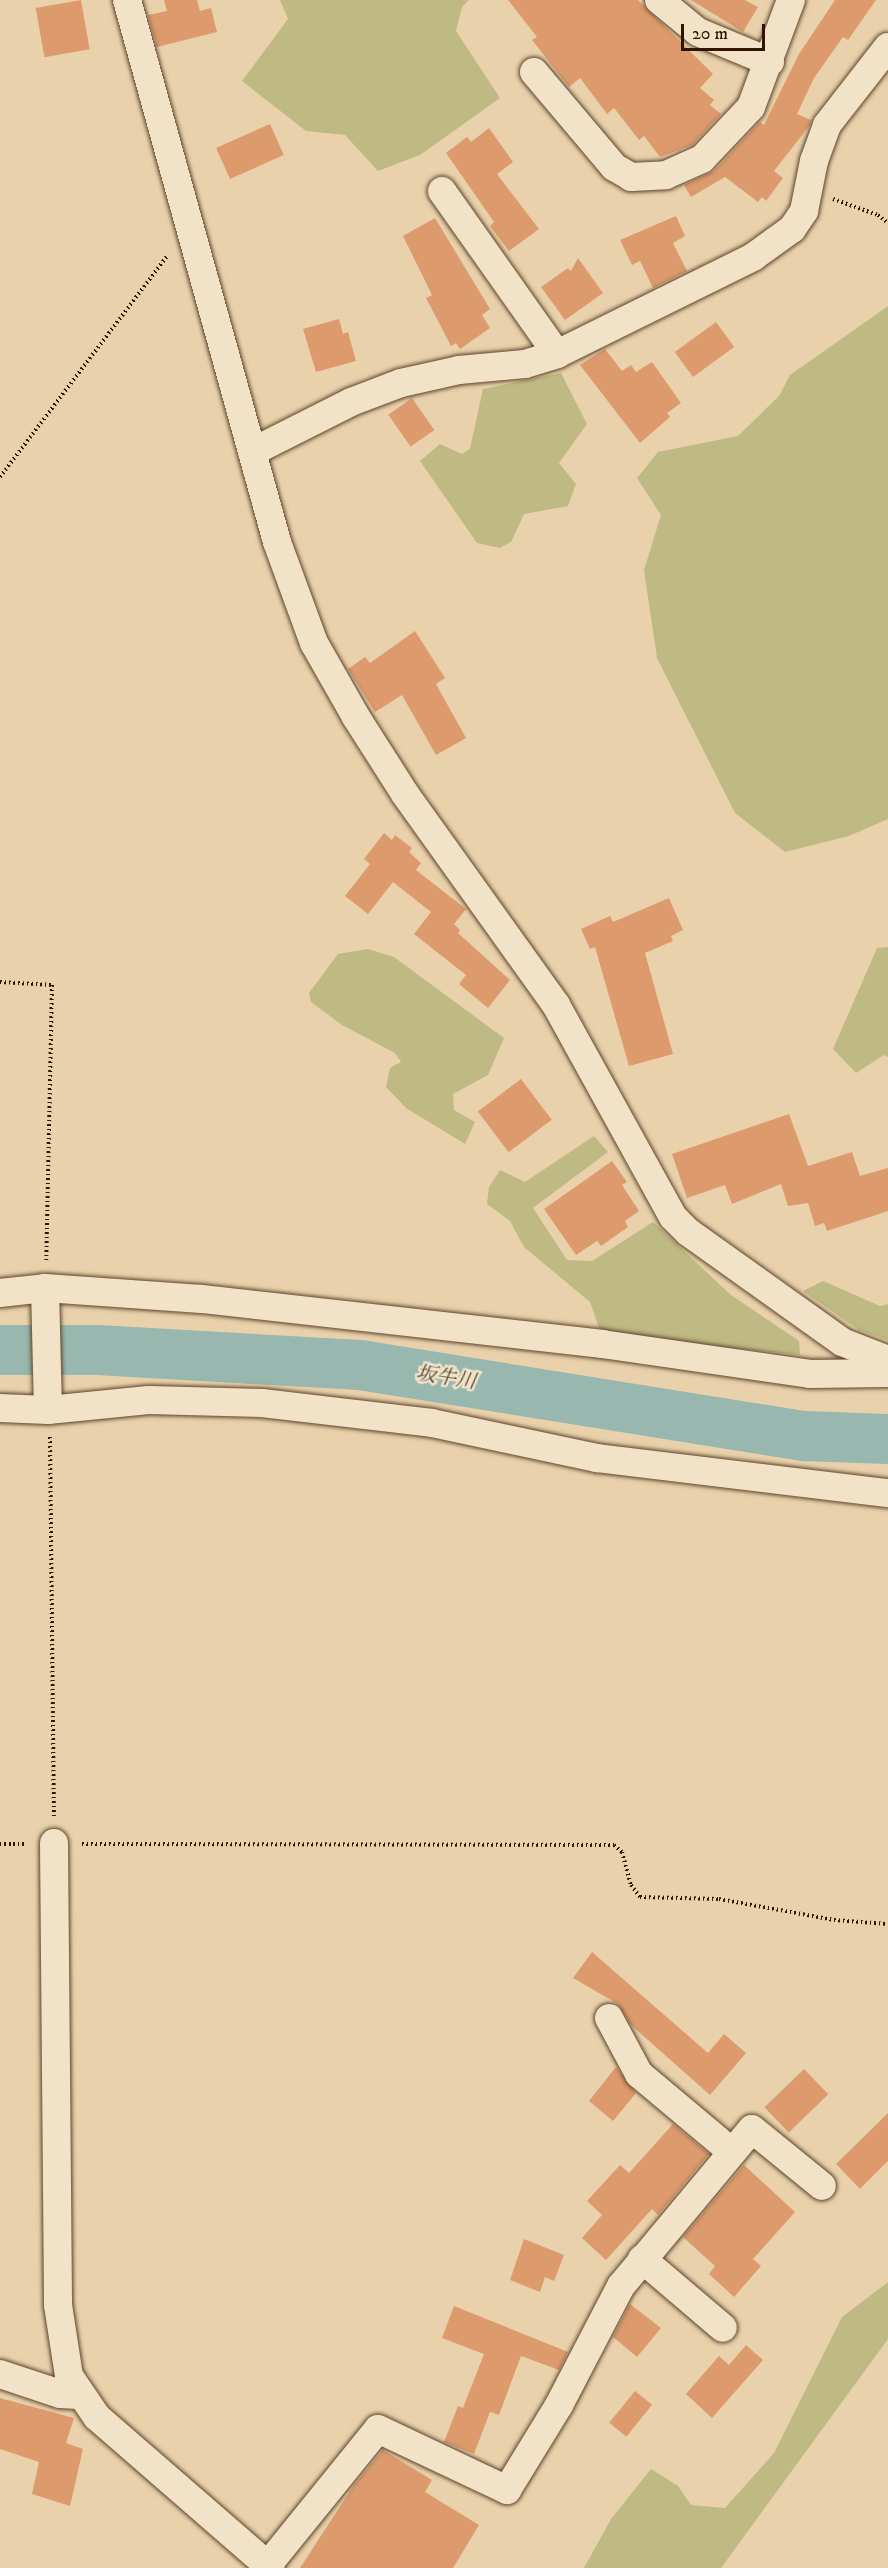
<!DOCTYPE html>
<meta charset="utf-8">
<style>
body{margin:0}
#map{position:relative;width:888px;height:2568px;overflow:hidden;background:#e9d2ab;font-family:"IM FELL DW Pica","Noto Serif JP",serif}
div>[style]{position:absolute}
.green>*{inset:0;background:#bfb983}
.river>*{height:50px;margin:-25px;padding:0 25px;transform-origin:25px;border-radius:25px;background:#98b7ae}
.building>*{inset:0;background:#dd9a6d;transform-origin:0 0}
.path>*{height:4px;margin-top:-2px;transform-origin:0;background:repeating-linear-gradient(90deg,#301500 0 1.5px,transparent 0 4.5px)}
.roads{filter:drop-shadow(0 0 2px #5e442b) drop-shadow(0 0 2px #5e442b)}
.minor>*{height:28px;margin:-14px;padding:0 14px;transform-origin:14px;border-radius:14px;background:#f1e2c8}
span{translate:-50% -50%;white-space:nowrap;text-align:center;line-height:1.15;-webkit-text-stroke:5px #f1e2c8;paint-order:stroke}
.water-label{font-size:20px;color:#4f4634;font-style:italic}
.scale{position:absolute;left:681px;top:24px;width:84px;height:27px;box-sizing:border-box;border:3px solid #301500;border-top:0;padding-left:8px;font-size:18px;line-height:21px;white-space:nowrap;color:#301500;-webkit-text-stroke:4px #f1e2c8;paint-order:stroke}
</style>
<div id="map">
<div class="green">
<div style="clip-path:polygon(280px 0,469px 0,462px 7px,456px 31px,500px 98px,420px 155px,378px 171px,345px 135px,306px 131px,242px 81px,288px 19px)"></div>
<div style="clip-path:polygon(888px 306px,888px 819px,849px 836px,785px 852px,735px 813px,657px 658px,644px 570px,661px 515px,637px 478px,658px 452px,738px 436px,779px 396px,790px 375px)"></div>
<div style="clip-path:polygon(561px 373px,587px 424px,559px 463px,576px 484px,568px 506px,524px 514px,511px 542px,500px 548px,477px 543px,420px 461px,440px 444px,462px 454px,470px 449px,483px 389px)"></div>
<div style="clip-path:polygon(888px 947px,888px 1057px,884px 1055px,856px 1073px,833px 1049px,877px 948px)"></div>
<div style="clip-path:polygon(368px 949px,394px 957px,504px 1038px,488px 1075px,453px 1094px,454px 1110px,475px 1122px,465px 1144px,406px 1108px,386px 1087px,390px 1068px,401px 1062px,395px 1053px,342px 1025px,311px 1002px,309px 993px,338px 954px)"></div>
<div style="clip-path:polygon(594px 1136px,608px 1152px,533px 1208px,567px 1260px,592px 1261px,653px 1222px,731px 1295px,799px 1341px,800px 1355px,613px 1335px,599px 1328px,590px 1302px,524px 1247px,510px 1221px,487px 1204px,489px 1187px,500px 1170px,525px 1182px)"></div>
<div style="clip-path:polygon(823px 1281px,880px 1306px,888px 1304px,888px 1340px,859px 1330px,803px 1291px)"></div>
<div style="clip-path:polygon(888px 2282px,888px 2339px,721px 2568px,584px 2568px,611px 2519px,651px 2469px,678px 2486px,691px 2505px,725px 2508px,774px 2453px,842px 2317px)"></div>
</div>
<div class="river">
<div style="left:0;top:1350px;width:98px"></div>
<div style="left:98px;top:1350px;width:262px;rotate:3.3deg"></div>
<div style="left:360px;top:1365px;width:451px;rotate:9.1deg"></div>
<div style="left:805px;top:1436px;width:83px;rotate:2.1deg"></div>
</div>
<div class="building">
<div style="left:81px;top:0;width:50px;height:46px;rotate:80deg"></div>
<div style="clip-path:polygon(164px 0,197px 0,200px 11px,211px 8px,217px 32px,157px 47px,148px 15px,167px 11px)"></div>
<div style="clip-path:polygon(508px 0,638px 0,713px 74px,700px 88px,714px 100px,710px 105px,721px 114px,692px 145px,660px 157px,644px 136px,639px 140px,614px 108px,607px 114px,580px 78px,569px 87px,532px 40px,537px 37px)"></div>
<div style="clip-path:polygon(691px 0,745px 0,758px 7px,743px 32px)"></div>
<div style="clip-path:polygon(835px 0,876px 0,848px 40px,843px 37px,814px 78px,797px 114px,811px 120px,810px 125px,774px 171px,783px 178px,766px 201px,762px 197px,758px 202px,725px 177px,691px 197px,684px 185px,714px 171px,760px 122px,764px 125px,799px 54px)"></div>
<div style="left:270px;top:124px;width:34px;height:59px;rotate:66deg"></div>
<div style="clip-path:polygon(489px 128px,513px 162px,497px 174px,539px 229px,509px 251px,490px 226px,494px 222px,446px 153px,467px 137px,471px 142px)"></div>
<div style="clip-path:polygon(676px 216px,685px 236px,673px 243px,687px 271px,653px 288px,640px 261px,632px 265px,620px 240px)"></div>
<div style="clip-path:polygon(435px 218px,490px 309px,482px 315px,490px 328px,460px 349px,456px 343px,451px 346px,426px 298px,432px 295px,403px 236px)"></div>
<div style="clip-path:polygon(578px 258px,603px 293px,565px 320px,541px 287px,568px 268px,571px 271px)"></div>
<div style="clip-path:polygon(339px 319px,343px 334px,348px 332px,356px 361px,316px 372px,303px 329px)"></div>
<div style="left:716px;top:322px;width:31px;height:51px;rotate:54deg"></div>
<div style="clip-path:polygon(605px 349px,622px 371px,631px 365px,636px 372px,652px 362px,681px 403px,667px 413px,670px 417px,640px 443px,580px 365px)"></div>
<div style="left:412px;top:398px;width:39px;height:29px;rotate:55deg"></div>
<div style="clip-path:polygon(415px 631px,445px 678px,436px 684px,466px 738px,436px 755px,402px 695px,375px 712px,348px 669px,365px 657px,370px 663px)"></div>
<div style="clip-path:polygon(384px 833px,392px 840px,395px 835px,412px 848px,409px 852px,421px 863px,416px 870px,466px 909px,454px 924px,460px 930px,458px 933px,510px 980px,488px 1008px,459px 984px,466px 975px,414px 934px,431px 912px,393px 882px,368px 914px,345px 896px,370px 864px,364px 859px)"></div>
<div style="clip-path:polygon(669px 898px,683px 930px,671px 936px,673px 941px,645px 953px,673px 1054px,629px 1066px,595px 947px,590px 949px,581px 929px,610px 916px,613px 922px)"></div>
<div style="left:521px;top:1079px;width:51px;height:54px;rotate:53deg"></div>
<div style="clip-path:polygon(789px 1114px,808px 1166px,852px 1152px,860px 1176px,888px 1168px,888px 1211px,827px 1231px,824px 1223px,815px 1226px,808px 1203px,788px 1206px,781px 1184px,732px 1204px,725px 1185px,687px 1198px,672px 1154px)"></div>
<div style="clip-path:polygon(612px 1161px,627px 1182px,622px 1185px,639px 1211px,625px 1221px,628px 1227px,601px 1246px,597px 1241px,576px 1255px,544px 1209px)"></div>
<div style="clip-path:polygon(592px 1952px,708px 2053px,724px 2034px,746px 2053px,710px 2095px,631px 2025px,618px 2004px,573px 1978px)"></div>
<div style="clip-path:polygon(616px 2067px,636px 2093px,613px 2121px,589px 2101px)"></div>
<div style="left:804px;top:2069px;width:35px;height:55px;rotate:46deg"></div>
<div style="clip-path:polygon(888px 2113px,888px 2161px,860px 2189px,836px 2164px)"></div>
<div style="clip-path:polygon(673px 2124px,709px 2154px,658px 2215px,652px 2209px,606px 2260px,582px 2238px,602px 2215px,587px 2201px,620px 2165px,629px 2173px)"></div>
<div style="clip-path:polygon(744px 2165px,795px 2212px,753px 2259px,761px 2266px,734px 2297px,709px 2274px,715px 2266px,683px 2237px)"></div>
<div style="clip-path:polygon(524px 2239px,564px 2255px,554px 2281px,545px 2277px,540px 2292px,510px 2280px)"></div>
<div style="clip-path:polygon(630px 2304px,661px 2328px,637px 2357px,613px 2337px)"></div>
<div style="clip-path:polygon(454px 2306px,568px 2352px,559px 2370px,521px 2356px,499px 2415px,490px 2412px,474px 2454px,444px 2442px,458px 2406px,463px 2408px,484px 2354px,442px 2338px)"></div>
<div style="clip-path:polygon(746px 2345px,763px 2360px,712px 2418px,686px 2394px,719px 2356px,729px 2365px)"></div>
<div style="left:635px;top:2391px;width:22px;height:41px;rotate:39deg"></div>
<div style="clip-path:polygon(0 2398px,74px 2418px,66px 2443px,83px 2449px,70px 2506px,32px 2494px,39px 2462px,0 2449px)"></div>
<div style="clip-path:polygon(383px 2450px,432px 2480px,425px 2492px,479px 2525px,453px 2568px,300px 2568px,354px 2485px)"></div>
</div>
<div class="path">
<div style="left:833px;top:199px;width:48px;rotate:19.6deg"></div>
<div style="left:878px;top:215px;width:13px;rotate:39deg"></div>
<div style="left:0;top:477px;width:278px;rotate:-52.9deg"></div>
<div style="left:0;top:982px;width:52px;rotate:3.3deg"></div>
<div style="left:52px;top:985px;width:275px;rotate:91.2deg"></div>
<div style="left:50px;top:1437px;width:380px;rotate:89.4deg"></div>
<div style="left:0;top:1844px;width:27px"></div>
<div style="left:82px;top:1844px;width:532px;rotate:0.11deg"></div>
<div style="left:614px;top:1845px;width:11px;rotate:41deg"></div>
<div style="left:622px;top:1852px;width:34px;rotate:75deg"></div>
<div style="left:631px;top:1885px;width:15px;rotate:53deg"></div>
<div style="left:640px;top:1897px;width:79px;rotate:1.5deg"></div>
<div style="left:719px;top:1899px;width:117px;rotate:10.3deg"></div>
<div style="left:834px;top:1920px;width:54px;rotate:4.2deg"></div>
</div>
<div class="roads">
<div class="minor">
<div style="left:127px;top:0;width:562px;rotate:74.53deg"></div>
<div style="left:277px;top:542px;width:108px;rotate:69.9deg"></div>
<div style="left:314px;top:643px;width:85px;rotate:60.4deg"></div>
<div style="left:356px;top:717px;width:91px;rotate:57.5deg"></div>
<div style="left:405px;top:794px;width:259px;rotate:54.4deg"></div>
<div style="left:556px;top:1005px;width:242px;rotate:61.1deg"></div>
<div style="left:673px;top:1217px;width:21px;rotate:45deg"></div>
<div style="left:688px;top:1232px;width:189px;rotate:35.5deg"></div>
<div style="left:842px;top:1342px;width:49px;rotate:21.4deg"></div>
<div style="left:659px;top:0;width:50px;rotate:39.4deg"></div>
<div style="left:698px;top:32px;width:78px;rotate:22.6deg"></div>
<div style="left:534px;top:72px;width:124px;rotate:49.9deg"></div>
<div style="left:614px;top:167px;width:20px;rotate:30deg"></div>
<div style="left:631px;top:177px;width:35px;rotate:-3deg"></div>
<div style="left:666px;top:175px;width:39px;rotate:-24deg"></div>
<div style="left:702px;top:159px;width:71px;rotate:-46.7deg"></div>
<div style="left:751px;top:107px;width:114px;rotate:-69.5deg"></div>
<div style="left:442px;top:191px;width:199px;rotate:54.8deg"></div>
<div style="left:252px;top:452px;width:111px;rotate:-26.8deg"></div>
<div style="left:351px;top:402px;width:53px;rotate:-20.8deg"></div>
<div style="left:401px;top:383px;width:59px;rotate:-12.6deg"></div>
<div style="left:459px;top:370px;width:66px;rotate:-5.2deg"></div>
<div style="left:525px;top:364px;width:34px;rotate:-17deg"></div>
<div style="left:557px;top:354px;width:219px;rotate:-26.3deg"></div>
<div style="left:753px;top:257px;width:48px;rotate:-35.7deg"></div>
<div style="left:792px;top:229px;width:22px;rotate:-56deg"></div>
<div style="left:804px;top:211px;width:51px;rotate:-78.7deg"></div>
<div style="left:814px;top:161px;width:38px;rotate:-70deg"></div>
<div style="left:827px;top:125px;width:99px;rotate:-52deg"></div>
<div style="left:45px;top:1288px;width:122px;rotate:88.6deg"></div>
<div style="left:0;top:1293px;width:45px;rotate:-6.3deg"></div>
<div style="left:45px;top:1288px;width:157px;rotate:4deg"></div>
<div style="left:202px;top:1299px;width:403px;rotate:6.4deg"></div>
<div style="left:602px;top:1344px;width:210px;rotate:8.2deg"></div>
<div style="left:810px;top:1374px;width:78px;rotate:-0.7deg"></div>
<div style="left:0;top:1408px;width:48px;rotate:2.4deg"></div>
<div style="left:48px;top:1410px;width:101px;rotate:-5.7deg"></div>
<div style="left:149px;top:1400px;width:113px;rotate:1.5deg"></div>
<div style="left:262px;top:1403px;width:171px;rotate:6.7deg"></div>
<div style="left:432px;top:1423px;width:169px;rotate:12deg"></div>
<div style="left:597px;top:1458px;width:293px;rotate:6.9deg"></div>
<div style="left:54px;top:1843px;width:462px;rotate:89.5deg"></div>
<div style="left:58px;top:2305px;width:72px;rotate:81.2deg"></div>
<div style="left:69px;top:2376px;width:50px;rotate:55.7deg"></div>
<div style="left:97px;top:2417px;width:230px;rotate:41deg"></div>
<div style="left:609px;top:2018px;width:64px;rotate:61.8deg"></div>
<div style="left:639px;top:2074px;width:121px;rotate:40deg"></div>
<div style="left:642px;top:2259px;width:106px;rotate:40.4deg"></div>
<div style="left:0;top:2374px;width:63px;rotate:18.4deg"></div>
<div style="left:60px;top:2394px;width:18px;rotate:3deg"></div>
<div style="left:267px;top:2566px;width:176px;rotate:-51deg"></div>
<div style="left:378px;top:2429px;width:143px;rotate:25.3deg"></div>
<div style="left:507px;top:2490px;width:100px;rotate:-58.5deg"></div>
<div style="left:559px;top:2405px;width:134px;rotate:-62.5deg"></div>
<div style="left:621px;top:2286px;width:204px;rotate:-50.2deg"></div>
<div style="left:752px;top:2129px;width:90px;rotate:39.2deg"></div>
</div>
</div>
<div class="water-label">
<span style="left:446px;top:1378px;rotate:9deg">坂牛川</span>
</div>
<div class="scale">20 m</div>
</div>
